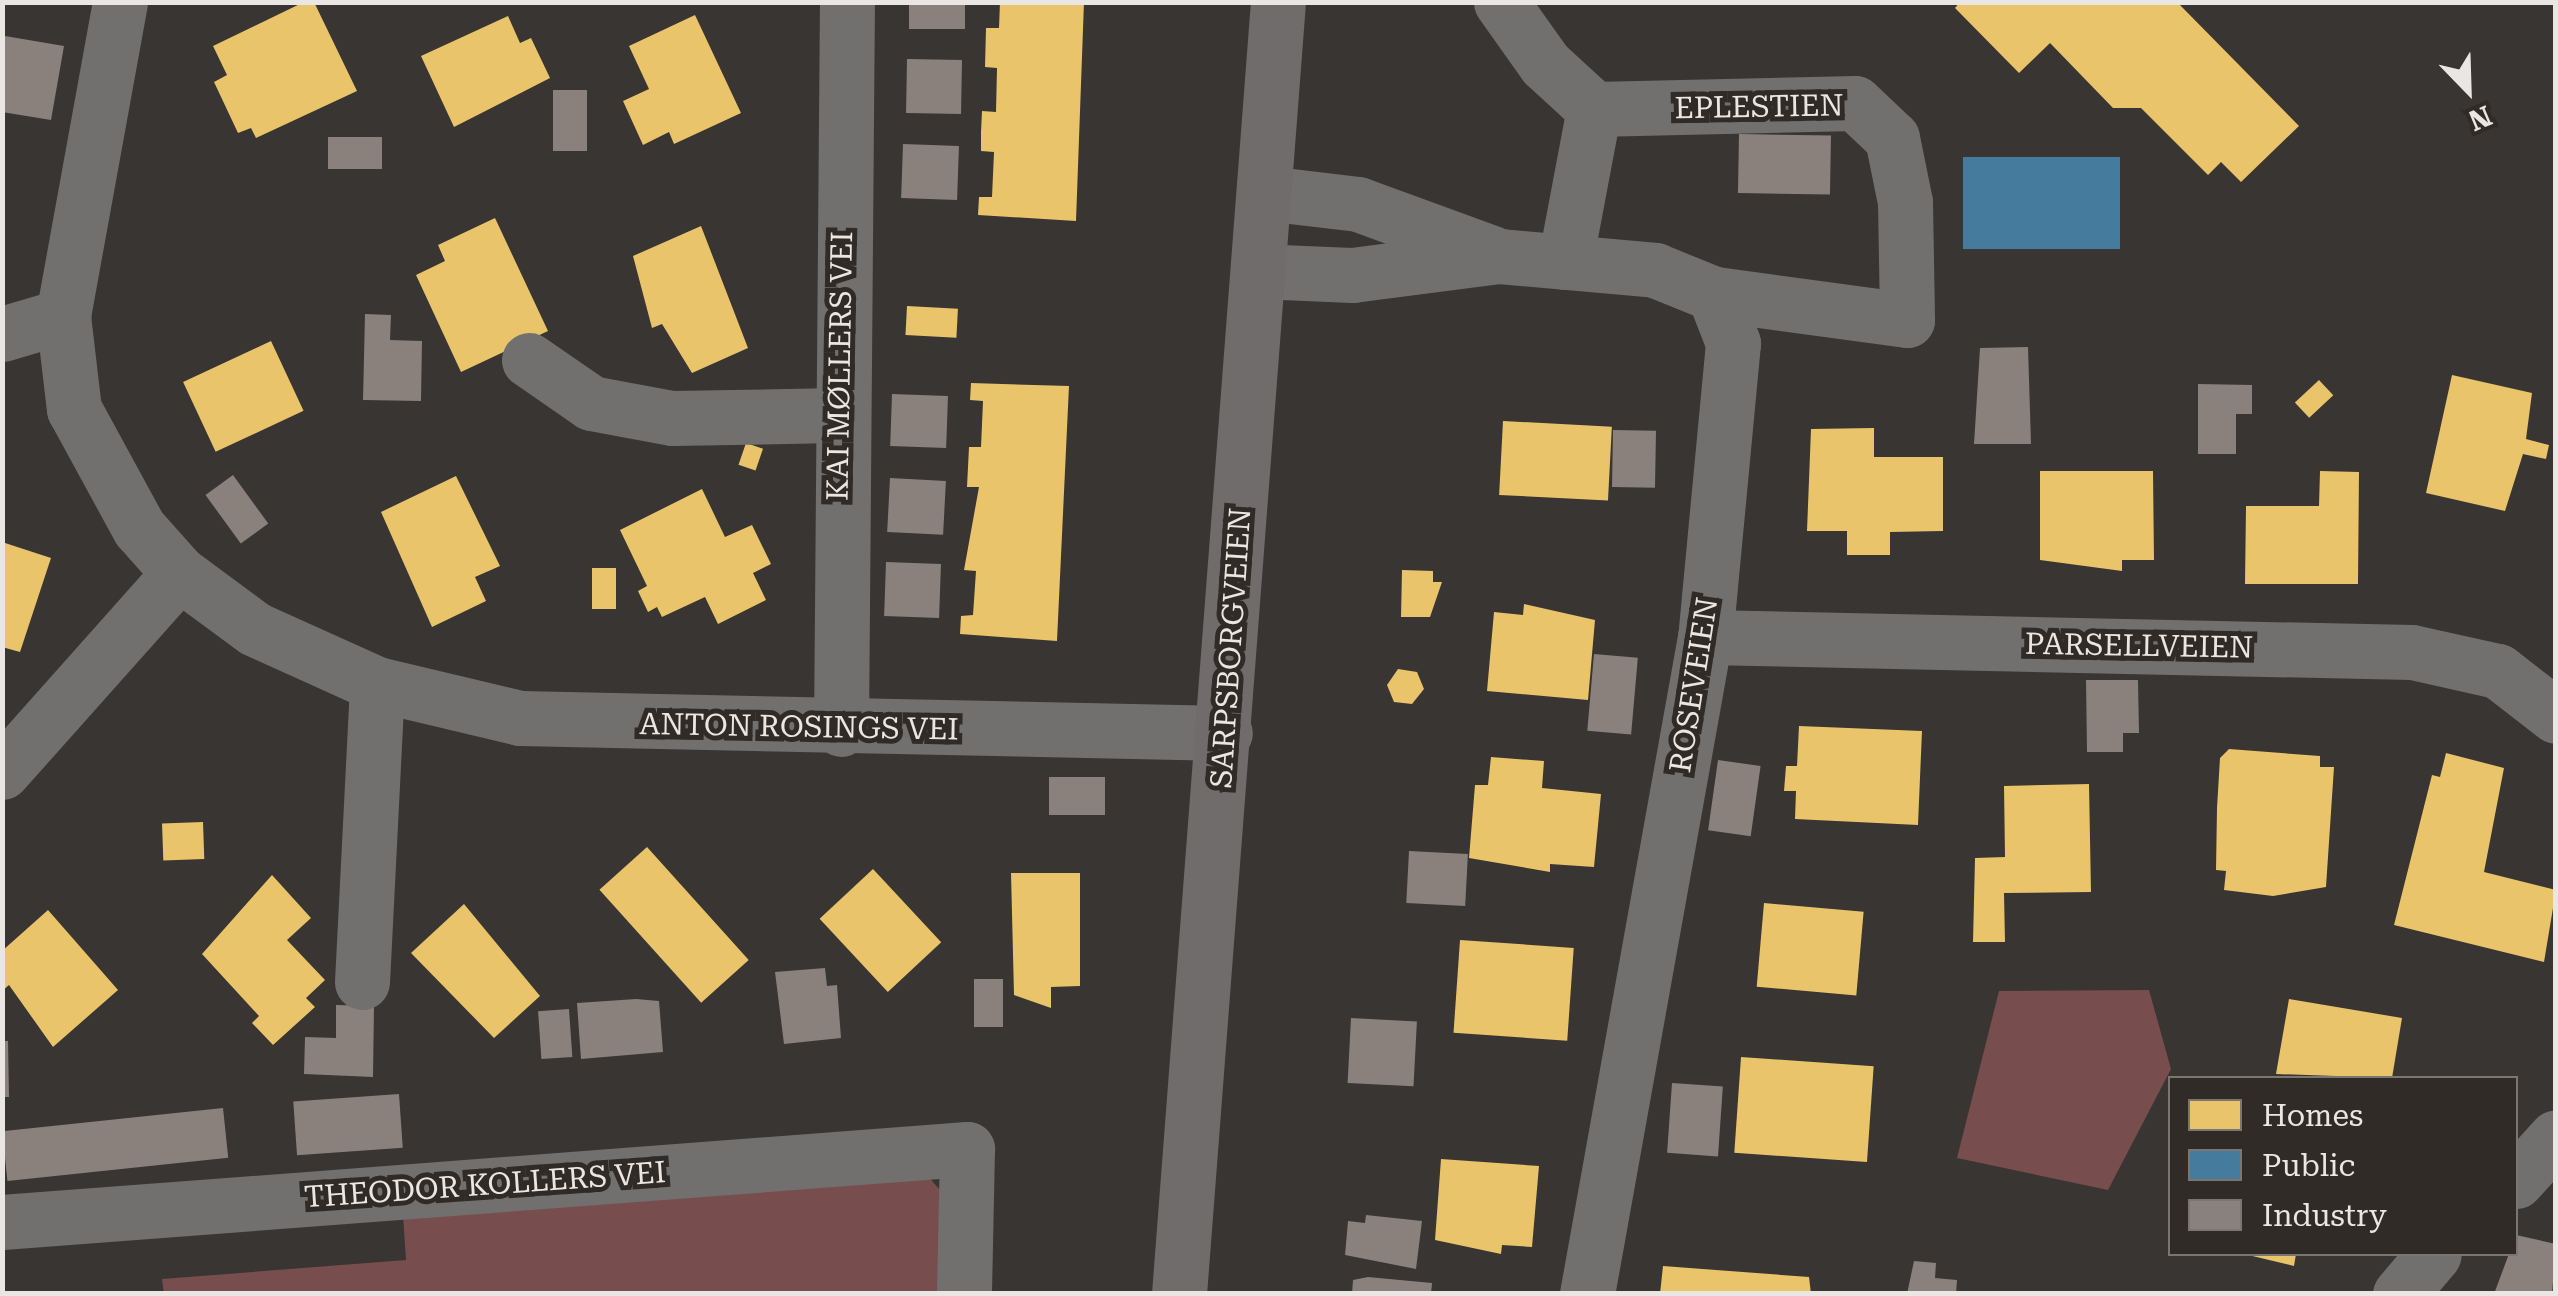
<!DOCTYPE html>
<meta charset="utf-8">
<style>
body{margin:0}
#map{position:relative;width:2558px;height:1296px;overflow:hidden;background:#383533;font-family:"Roboto Serif",serif}
div>[style]{position:absolute}
.green>*{inset:0;background:#774d4d}
.homes>*{inset:0;background:#e9c46a;transform-origin:0 0}
.public>*{inset:0;background:#457b9d;transform-origin:0 0}
.industry>*{inset:0;background:#8a817c;transform-origin:0 0}
.street>*{height:55px;margin:-27.5px;padding:0 27.5px;transform-origin:27.5px;border-radius:27.5px;background:#71706f}
.highway>*{height:55px;margin:-27.5px;padding:0 27.5px;transform-origin:27.5px;border-radius:27.5px;background:#6f6c6b}
span{translate:-50% -50%;white-space:nowrap;text-align:center;line-height:1.15;-webkit-text-stroke:10px #302b27;paint-order:stroke}
.street-label{font-size:30px;color:#eae6e3}
.frame{position:absolute;inset:0;border:5px solid #eae6e3;pointer-events:none}
.legend{position:absolute;left:2168px;top:1076px;width:350px;height:180px;box-sizing:border-box;background:#302b27;border:2px solid #7a7672;margin:0;padding:12px 18px;list-style:none;font-size:30px;color:#eae6e3}
.legend li{display:flex;align-items:center;gap:20px;height:50px}
.legend b{width:50px;border:2px solid #7a7672}
.north{position:absolute;left:2418px;top:40px;width:100px;height:100px;-webkit-text-stroke:8px #302b27;paint-order:stroke;rotate:157deg;font-size:28px;font-weight:700;line-height:40px;text-align:center;color:#eae6e3}
.north::after{content:'';display:block;margin:auto;width:35px;height:45px;background:#eae6e3;clip-path:polygon(50% 0,100% 100%,50% 72%,0 100%)}
</style>
<div id="map">
<div class="green">
<div style="clip-path:polygon(2149px 990px,2171px 1069px,2108px 1190px,1957px 1158px,1999px 991px)"></div>
<div style="clip-path:polygon(927px 1175px,946px 1197px,948px 1293px,164px 1294px,162px 1279px,406px 1260px,403px 1215px)"></div>
</div>
<div class="homes">
<div style="clip-path:polygon(304px 2px,314px 2px,357px 91px,256px 138px,251px 128px,238px 133px,214px 82px,227px 75px,213px 46px)"></div>
<div style="clip-path:polygon(1000px 2px,1084px 2px,1076px 221px,978px 215px,979px 197px,992px 197px,994px 152px,981px 151px,981px 132px,982px 111px,996px 112px,997px 68px,985px 67px,986px 28px,999px 28px)"></div>
<div style="clip-path:polygon(1960px 2px,2177px 2px,2299px 126px,2241px 182px,2221px 162px,2208px 175px,2141px 108px,2113px 108px,2050px 43px,2019px 73px,1955px 8px)"></div>
<div style="clip-path:polygon(695px 15px,741px 113px,674px 144px,669px 132px,643px 145px,623px 101px,649px 89px,629px 46px)"></div>
<div style="clip-path:polygon(508px 16px,520px 43px,531px 38px,550px 78px,454px 127px,421px 56px)"></div>
<div style="clip-path:polygon(495px 218px,548px 331px,461px 372px,416px 275px,445px 261px,438px 245px)"></div>
<div style="clip-path:polygon(701px 226px,748px 348px,692px 373px,662px 324px,652px 328px,633px 256px)"></div>
<div style="left:907px;top:306px;width:51px;height:29px;rotate:3deg"></div>
<div style="left:271px;top:341px;width:77px;height:97px;rotate:65deg"></div>
<div style="clip-path:polygon(2452px 375px,2532px 393px,2526px 439px,2549px 445px,2546px 459px,2523px 454px,2505px 511px,2426px 493px)"></div>
<div style="left:2319px;top:380px;width:21px;height:33px;rotate:47deg"></div>
<div style="clip-path:polygon(971px 383px,1069px 386px,1057px 641px,960px 634px,961px 616px,973px 615px,976px 571px,964px 570px,979px 487px,967px 487px,969px 447px,981px 447px,983px 401px,970px 400px)"></div>
<div style="left:1503px;top:421px;width:109px;height:74px;rotate:3deg"></div>
<div style="clip-path:polygon(1874px 428px,1874px 457px,1943px 457px,1943px 531px,1890px 532px,1890px 555px,1847px 555px,1847px 531px,1807px 531px,1811px 429px)"></div>
<div style="left:746px;top:443px;width:18px;height:23px;rotate:19deg"></div>
<div style="clip-path:polygon(2040px 471px,2153px 471px,2154px 560px,2122px 560px,2122px 571px,2040px 560px)"></div>
<div style="clip-path:polygon(2320px 471px,2359px 472px,2358px 584px,2245px 584px,2246px 506px,2319px 506px)"></div>
<div style="clip-path:polygon(456px 476px,500px 566px,475px 577px,486px 601px,432px 627px,381px 512px)"></div>
<div style="clip-path:polygon(702px 489px,725px 537px,752px 525px,771px 564px,753px 573px,766px 600px,718px 624px,705px 597px,662px 617px,657px 607px,648px 612px,638px 591px,647px 586px,620px 530px)"></div>
<div style="clip-path:polygon(2px 542px,51px 558px,20px 652px,2px 647px)"></div>
<div style="left:592px;top:568px;width:24px;height:41px"></div>
<div style="clip-path:polygon(1402px 570px,1433px 571px,1433px 582px,1442px 582px,1430px 617px,1401px 617px)"></div>
<div style="clip-path:polygon(1524px 604px,1595px 620px,1588px 700px,1487px 691px,1494px 612px,1523px 615px)"></div>
<div style="clip-path:polygon(1398px 669px,1417px 672px,1424px 689px,1412px 704px,1394px 702px,1387px 685px)"></div>
<div style="clip-path:polygon(1799px 726px,1922px 731px,1918px 825px,1795px 819px,1796px 791px,1784px 791px,1786px 766px,1797px 766px)"></div>
<div style="clip-path:polygon(2229px 749px,2320px 756px,2320px 767px,2334px 767px,2326px 887px,2273px 896px,2224px 890px,2226px 871px,2216px 870px,2217px 808px,2220px 758px)"></div>
<div style="clip-path:polygon(2446px 753px,2504px 768px,2484px 872px,2556px 890px,2544px 962px,2394px 925px,2432px 775px,2440px 777px)"></div>
<div style="clip-path:polygon(1491px 757px,1544px 761px,1542px 788px,1601px 794px,1594px 867px,1550px 864px,1550px 872px,1469px 858px,1475px 785px,1488px 785px)"></div>
<div style="clip-path:polygon(2089px 784px,2091px 892px,2004px 893px,2005px 942px,1973px 942px,1975px 858px,2005px 857px,2004px 786px)"></div>
<div style="left:203px;top:822px;width:37px;height:41px;rotate:88deg"></div>
<div style="left:647px;top:847px;width:152px;height:64px;rotate:48deg"></div>
<div style="left:873px;top:869px;width:100px;height:73px;rotate:47deg"></div>
<div style="clip-path:polygon(1011px 873px,1080px 873px,1080px 986px,1051px 987px,1051px 1008px,1014px 995px)"></div>
<div style="clip-path:polygon(272px 875px,311px 918px,287px 940px,325px 980px,306px 998px,315px 1007px,273px 1045px,252px 1023px,259px 1016px,202px 954px)"></div>
<div style="left:1764px;top:903px;width:100px;height:84px;rotate:5deg"></div>
<div style="clip-path:polygon(464px 904px,540px 996px,494px 1038px,411px 953px)"></div>
<div style="clip-path:polygon(48px 910px,118px 990px,53px 1047px,9px 985px,2px 991px,2px 951px)"></div>
<div style="left:1460px;top:940px;width:114px;height:93px;rotate:4deg"></div>
<div style="clip-path:polygon(2289px 999px,2402px 1018px,2392px 1078px,2276px 1074px)"></div>
<div style="left:1741px;top:1057px;width:133px;height:96px;rotate:4deg"></div>
<div style="clip-path:polygon(1441px 1159px,1539px 1166px,1532px 1247px,1502px 1245px,1501px 1254px,1435px 1240px)"></div>
<div style="clip-path:polygon(2244px 1254px,2296px 1254px,2294px 1266px)"></div>
<div style="clip-path:polygon(1663px 1266px,1809px 1277px,1811px 1294px,1660px 1294px)"></div>
</div>
<div class="public">
<div style="left:1963px;top:157px;width:157px;height:92px"></div>
</div>
<div class="industry">
<div style="left:909px;top:2px;width:56px;height:27px"></div>
<div style="clip-path:polygon(5px 36px,64px 46px,51px 120px,2px 112px)"></div>
<div style="left:907px;top:59px;width:55px;height:54px;rotate:1deg"></div>
<div style="left:553px;top:90px;width:34px;height:61px"></div>
<div style="left:1739px;top:134px;width:92px;height:59px;rotate:1deg"></div>
<div style="left:382px;top:137px;width:32px;height:54px;rotate:90deg"></div>
<div style="left:903px;top:144px;width:56px;height:54px;rotate:2deg"></div>
<div style="clip-path:polygon(365px 314px,391px 315px,390px 340px,422px 341px,421px 401px,363px 400px)"></div>
<div style="clip-path:polygon(2028px 347px,2031px 444px,1974px 444px,1980px 348px)"></div>
<div style="clip-path:polygon(2198px 384px,2252px 385px,2252px 414px,2236px 414px,2236px 454px,2198px 454px)"></div>
<div style="left:892px;top:394px;width:56px;height:52px;rotate:2deg"></div>
<div style="left:1613px;top:430px;width:43px;height:57px;rotate:1deg"></div>
<div style="left:233px;top:475px;width:60px;height:34px;rotate:54deg"></div>
<div style="left:890px;top:478px;width:56px;height:54px;rotate:3deg"></div>
<div style="left:886px;top:562px;width:55px;height:54px;rotate:2deg"></div>
<div style="left:1594px;top:654px;width:44px;height:77px;rotate:5deg"></div>
<div style="clip-path:polygon(2086px 680px,2138px 680px,2139px 733px,2123px 733px,2123px 752px,2087px 752px)"></div>
<div style="left:1718px;top:760px;width:43px;height:71px;rotate:8deg"></div>
<div style="left:1049px;top:777px;width:56px;height:38px"></div>
<div style="left:1409px;top:851px;width:59px;height:52px;rotate:3deg"></div>
<div style="clip-path:polygon(825px 968px,827px 986px,837px 985px,841px 1038px,784px 1044px,775px 972px)"></div>
<div style="left:974px;top:979px;width:29px;height:48px"></div>
<div style="clip-path:polygon(636px 999px,659px 1001px,663px 1052px,581px 1059px,577px 1003px)"></div>
<div style="clip-path:polygon(336px 1005px,374px 1006px,373px 1077px,304px 1074px,305px 1037px,336px 1038px)"></div>
<div style="left:569px;top:1009px;width:48px;height:31px;rotate:86deg"></div>
<div style="left:1351px;top:1018px;width:66px;height:65px;rotate:3deg"></div>
<div style="clip-path:polygon(2px 1041px,8px 1041px,9px 1097px,2px 1097px)"></div>
<div style="left:1672px;top:1083px;width:51px;height:70px;rotate:4deg"></div>
<div style="left:399px;top:1094px;width:54px;height:106px;rotate:86deg"></div>
<div style="left:223px;top:1108px;width:50px;height:222px;rotate:84deg"></div>
<div style="clip-path:polygon(1366px 1215px,1422px 1221px,1416px 1269px,1345px 1255px,1348px 1221px,1365px 1223px)"></div>
<div style="clip-path:polygon(2516px 1235px,2556px 1244px,2552px 1294px,2494px 1294px)"></div>
<div style="clip-path:polygon(1914px 1261px,1936px 1263px,1935px 1278px,1957px 1280px,1956px 1294px,1907px 1294px)"></div>
<div style="clip-path:polygon(1368px 1277px,1432px 1283px,1431px 1294px,1352px 1294px,1353px 1280px)"></div>
</div>
<div class="street">
<div style="left:120px;top:2px;width:319px;rotate:100.3deg"></div>
<div style="left:63px;top:316px;width:94px;rotate:83.3deg"></div>
<div style="left:74px;top:409px;width:136px;rotate:61.4deg"></div>
<div style="left:139px;top:528px;width:60px;rotate:48.4deg"></div>
<div style="left:179px;top:573px;width:94px;rotate:36.4deg"></div>
<div style="left:255px;top:629px;width:134px;rotate:24.3deg"></div>
<div style="left:377px;top:684px;width:147px;rotate:13.4deg"></div>
<div style="left:520px;top:718px;width:705px;rotate:1.22deg"></div>
<div style="left:1501px;top:2px;width:76px;rotate:54.6deg"></div>
<div style="left:1545px;top:64px;width:67px;rotate:42.6deg"></div>
<div style="left:1594px;top:109px;width:261px;rotate:-1.3deg"></div>
<div style="left:1855px;top:103px;width:51px;rotate:43.4deg"></div>
<div style="left:1892px;top:138px;width:65px;rotate:78.5deg"></div>
<div style="left:1905px;top:202px;width:118px;rotate:89deg"></div>
<div style="left:1907px;top:320px;width:195px;rotate:-172.3deg"></div>
<div style="left:1265px;top:193px;width:94px;rotate:6.7deg"></div>
<div style="left:1358px;top:204px;width:143px;rotate:20.1deg"></div>
<div style="left:1565px;top:262px;width:156px;rotate:-79.3deg"></div>
<div style="left:1259px;top:271px;width:93px;rotate:2.5deg"></div>
<div style="left:1352px;top:275px;width:148px;rotate:-7.4deg"></div>
<div style="left:1499px;top:256px;width:157px;rotate:5.1deg"></div>
<div style="left:1655px;top:270px;width:64px;rotate:22.1deg"></div>
<div style="left:1714px;top:294px;width:53px;rotate:68.8deg"></div>
<div style="left:1733px;top:343px;width:295px;rotate:95.4deg"></div>
<div style="left:1705px;top:637px;width:668px;rotate:100.18deg"></div>
<div style="left:2px;top:334px;width:64px;rotate:-16.4deg"></div>
<div style="left:529px;top:360px;width:75px;rotate:34.7deg"></div>
<div style="left:591px;top:403px;width:82px;rotate:10.5deg"></div>
<div style="left:672px;top:418px;width:165px;rotate:-1deg"></div>
<div style="left:1705px;top:637px;width:707px;rotate:1.22deg"></div>
<div style="left:2412px;top:652px;width:88px;rotate:12.5deg"></div>
<div style="left:2498px;top:671px;width:73px;rotate:37.8deg"></div>
<div style="left:841px;top:729px;width:727px;rotate:-89.53deg"></div>
<div style="left:2px;top:772px;width:266px;rotate:-48.3deg"></div>
<div style="left:362px;top:982px;width:298px;rotate:-87.1deg"></div>
<div style="left:2516px;top:1181px;width:59px;rotate:-47.7deg"></div>
<div style="left:2px;top:1222px;width:968px;rotate:-4.33deg"></div>
<div style="left:967px;top:1149px;width:145px;rotate:91.2deg"></div>
<div style="left:2400px;top:1294px;width:52px;rotate:-49.6deg"></div>
</div>
<div class="highway">
<div style="left:1179px;top:1294px;width:1296px;rotate:-85.62deg"></div>
</div>
<div class="street-label">
<span style="left:1759px;top:107px;rotate:-1deg">EPLESTIEN</span>
<span style="left:840px;top:366px;rotate:-89deg">KAI MØLLERS VEI</span>
<span style="left:2139px;top:646px;rotate:1deg">PARSELLVEIEN</span>
<span style="left:1231px;top:648px;rotate:-86deg">SARPSBORGVEIEN</span>
<span style="left:1694px;top:685px;rotate:-81deg">ROSEVEIEN</span>
<span style="left:799px;top:727px;rotate:1deg">ANTON ROSINGS VEI</span>
<span style="left:485px;top:1185px;rotate:-4deg">THEODOR KOLLERS VEI</span>
</div>
<div class="frame"></div>
<ul class="legend">
<li><b style="height:28px;background:#e9c46a"></b>Homes</li>
<li><b style="height:28px;background:#457b9d"></b>Public</li>
<li><b style="height:28px;background:#8a817c"></b>Industry</li>
</ul>
<div class="north">N</div>
</div>
